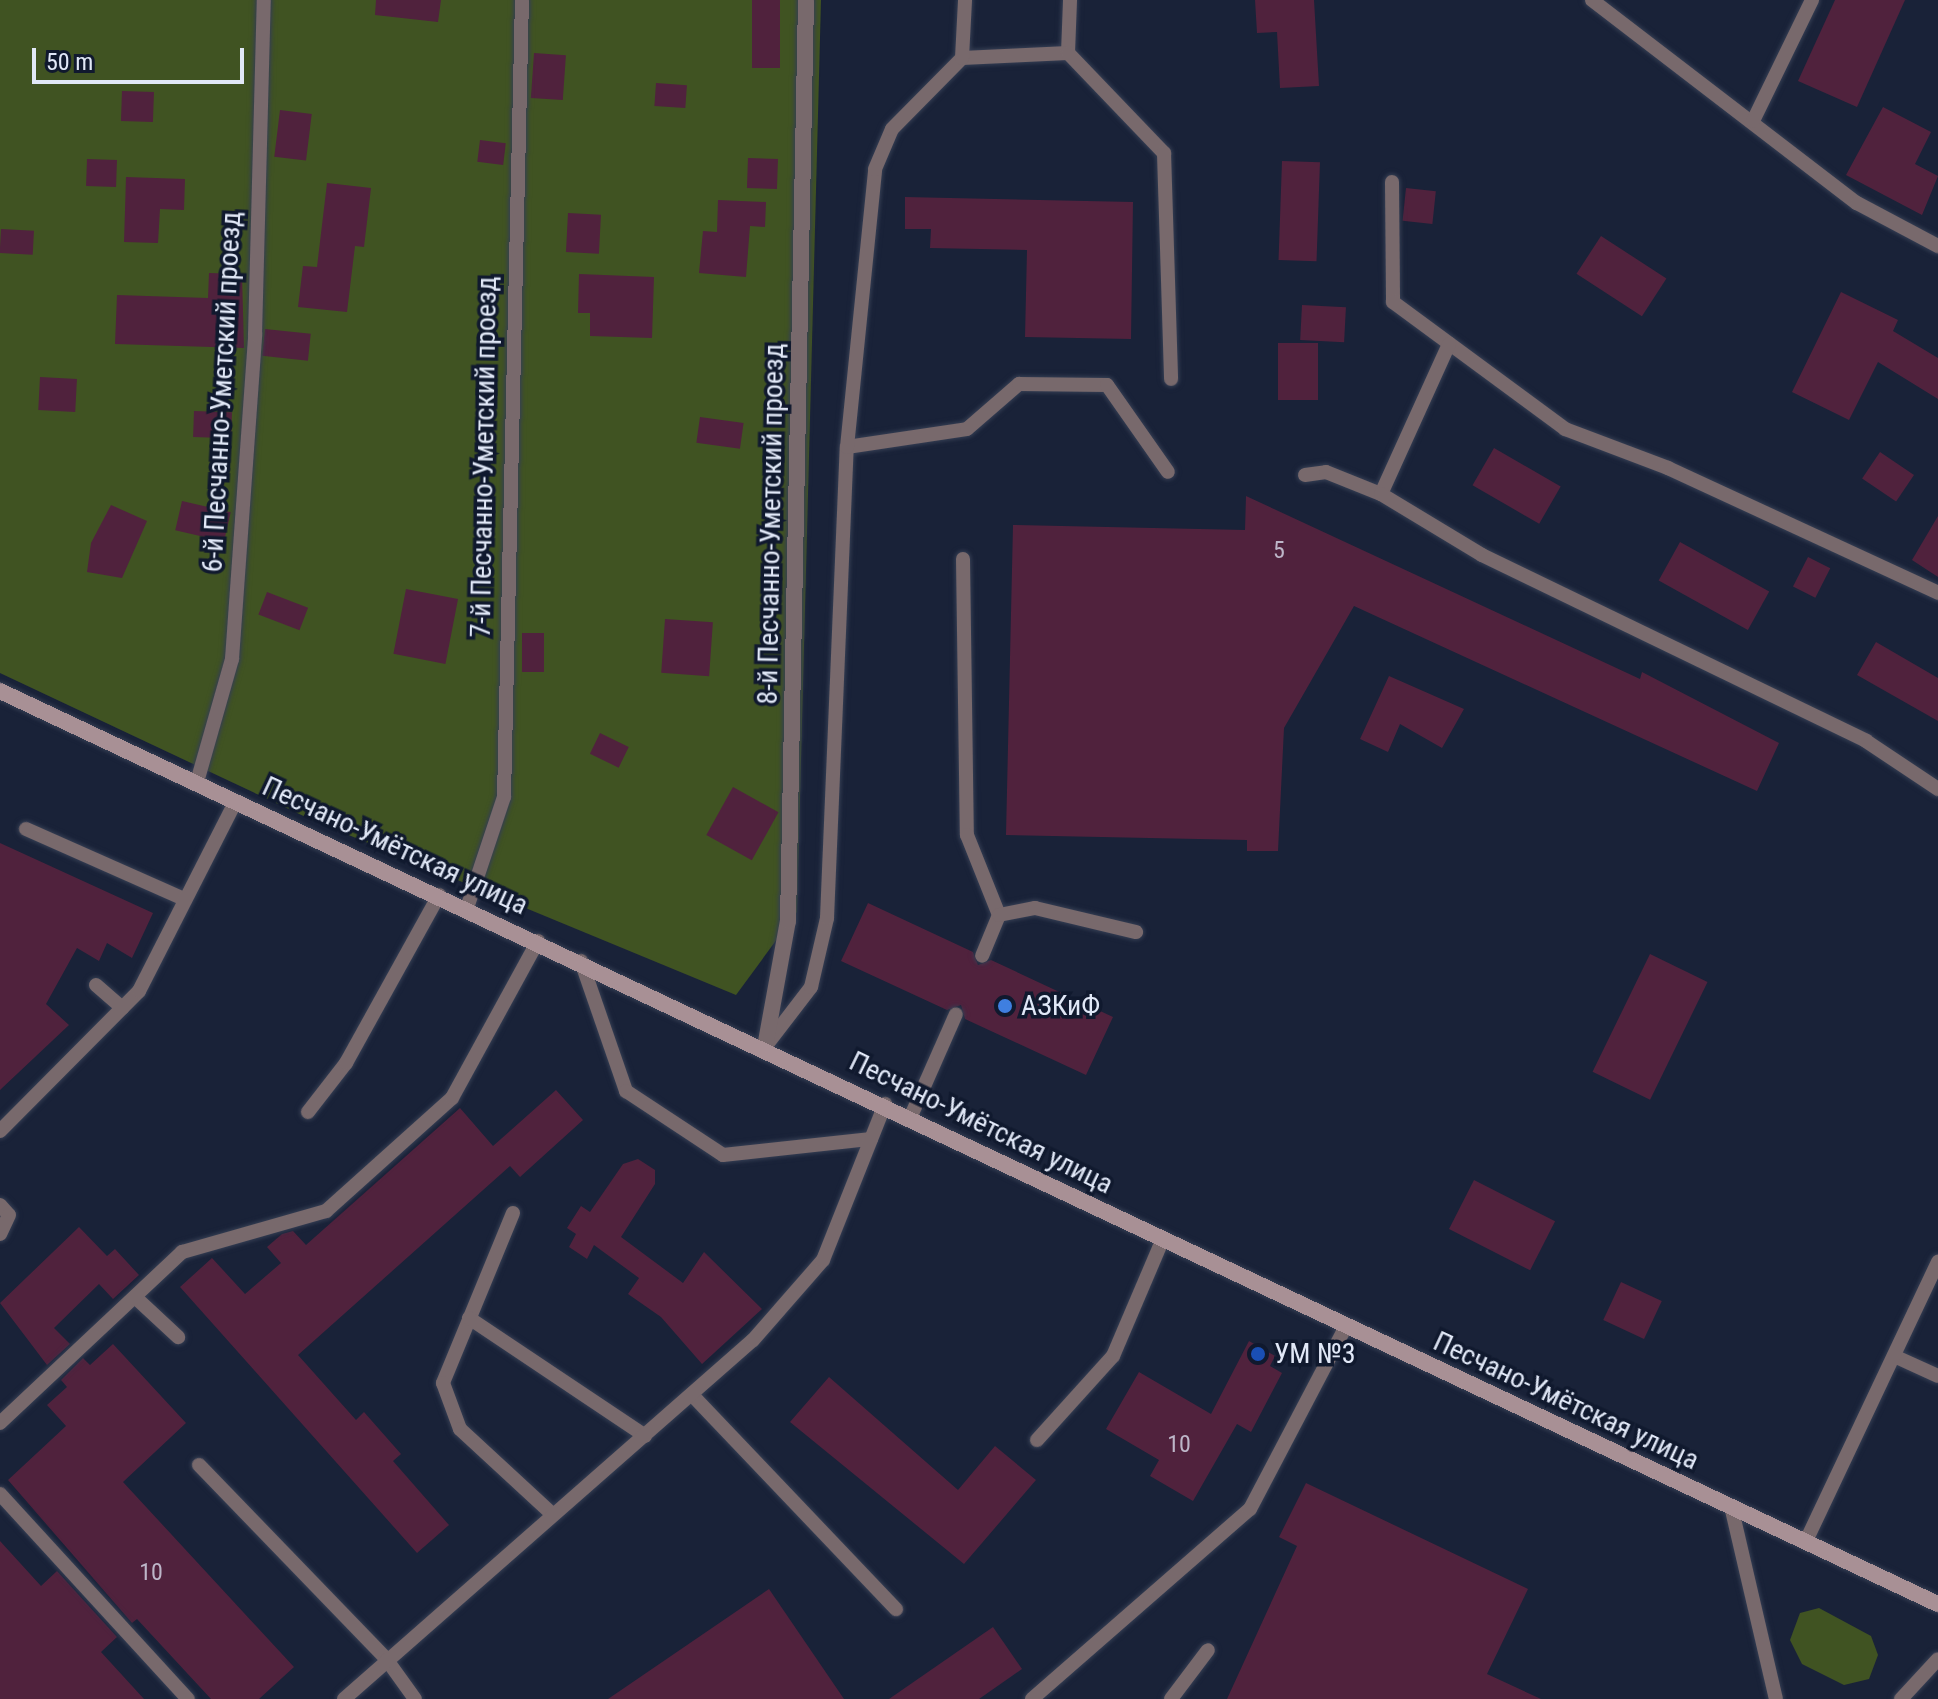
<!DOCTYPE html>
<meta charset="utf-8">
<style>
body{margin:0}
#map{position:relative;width:1938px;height:1699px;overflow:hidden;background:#192238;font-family:"Roboto Condensed",sans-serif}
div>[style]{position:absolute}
.green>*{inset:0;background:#405322}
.building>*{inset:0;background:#50223d;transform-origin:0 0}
.roads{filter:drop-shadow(0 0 2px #353e53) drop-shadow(0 0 2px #353e53)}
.service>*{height:14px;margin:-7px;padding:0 7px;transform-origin:7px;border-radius:7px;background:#78696c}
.minor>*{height:16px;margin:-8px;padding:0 8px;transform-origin:8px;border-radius:8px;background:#78696c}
.secondary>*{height:16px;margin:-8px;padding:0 8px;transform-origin:8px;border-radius:8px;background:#a89095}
.dots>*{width:22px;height:22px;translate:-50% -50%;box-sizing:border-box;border:4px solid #10192e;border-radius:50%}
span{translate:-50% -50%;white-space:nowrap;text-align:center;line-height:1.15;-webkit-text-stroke:7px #10192e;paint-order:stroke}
.number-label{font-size:24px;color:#bdb6c8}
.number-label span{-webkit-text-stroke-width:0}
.street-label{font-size:28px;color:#e1e8f7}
.poi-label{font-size:28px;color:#e1e8f7}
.left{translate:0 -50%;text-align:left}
.scale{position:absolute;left:32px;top:48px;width:212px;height:36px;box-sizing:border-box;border:4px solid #e1e8f7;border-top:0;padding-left:10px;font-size:24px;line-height:28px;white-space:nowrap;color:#e1e8f7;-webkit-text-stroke:6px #10192e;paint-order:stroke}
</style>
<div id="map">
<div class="green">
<div style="clip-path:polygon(0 0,821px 0,797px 912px,736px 995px,310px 819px,0 673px)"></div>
<div style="clip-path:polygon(1819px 1608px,1871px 1636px,1878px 1655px,1869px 1679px,1844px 1685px,1802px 1664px,1790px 1640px,1800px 1613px)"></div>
</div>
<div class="building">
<div style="clip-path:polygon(376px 0,441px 0,438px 22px,375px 15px)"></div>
<div style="left:752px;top:0;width:28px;height:68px"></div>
<div style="clip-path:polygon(1255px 0,1314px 0,1319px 86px,1280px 88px,1277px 32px,1257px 33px)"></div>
<div style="clip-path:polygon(1835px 0,1905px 0,1857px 107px,1798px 81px)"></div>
<div style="left:534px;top:53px;width:32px;height:45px;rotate:4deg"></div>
<div style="left:656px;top:83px;width:31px;height:23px;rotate:4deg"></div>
<div style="left:122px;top:91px;width:32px;height:30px;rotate:2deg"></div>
<div style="clip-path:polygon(1883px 107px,1931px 132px,1915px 164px,1938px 176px,1922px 215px,1846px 175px)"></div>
<div style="left:280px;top:110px;width:32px;height:47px;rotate:7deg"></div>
<div style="left:480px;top:140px;width:26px;height:22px;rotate:7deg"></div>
<div style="left:748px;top:158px;width:30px;height:30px;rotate:2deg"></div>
<div style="left:87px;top:159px;width:30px;height:27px;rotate:2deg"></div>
<div style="left:1282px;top:161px;width:38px;height:99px;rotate:2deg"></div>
<div style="clip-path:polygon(126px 177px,185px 179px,184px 210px,160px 209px,158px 243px,124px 242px)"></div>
<div style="clip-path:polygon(327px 183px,371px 188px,364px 247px,355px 246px,347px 312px,298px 307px,303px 266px,317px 267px)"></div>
<div style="left:1406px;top:188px;width:30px;height:33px;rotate:6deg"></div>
<div style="clip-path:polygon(905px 197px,1133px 202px,1131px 339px,1025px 337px,1027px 250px,930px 248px,931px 229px,905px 229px)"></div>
<div style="clip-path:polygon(718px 200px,766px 202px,765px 227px,750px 226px,746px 277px,699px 273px,703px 231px,717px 232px)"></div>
<div style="left:568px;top:213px;width:33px;height:39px;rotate:3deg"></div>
<div style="left:1px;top:229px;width:33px;height:24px;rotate:3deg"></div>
<div style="left:1601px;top:236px;width:78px;height:45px;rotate:33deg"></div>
<div style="clip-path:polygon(209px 273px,242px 274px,244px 348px,115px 344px,117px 295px,208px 298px)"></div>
<div style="clip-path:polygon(579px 274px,654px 277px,652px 338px,590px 336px,590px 313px,578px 313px)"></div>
<div style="clip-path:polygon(1841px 292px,1898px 320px,1893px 331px,1938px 358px,1938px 399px,1878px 362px,1849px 420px,1792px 392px)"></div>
<div style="left:1302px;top:305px;width:44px;height:35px;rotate:3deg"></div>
<div style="left:265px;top:329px;width:46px;height:27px;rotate:6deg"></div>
<div style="left:1278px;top:343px;width:40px;height:57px"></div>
<div style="left:40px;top:377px;width:37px;height:33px;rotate:3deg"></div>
<div style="left:194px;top:411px;width:38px;height:26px;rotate:2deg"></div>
<div style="left:700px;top:417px;width:44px;height:26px;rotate:8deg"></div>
<div style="left:1494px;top:448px;width:77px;height:43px;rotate:30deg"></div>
<div style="left:1880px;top:452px;width:41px;height:32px;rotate:34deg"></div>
<div style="clip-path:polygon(1246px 496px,1640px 679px,1642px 672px,1779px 743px,1757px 791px,1354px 606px,1284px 728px,1278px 851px,1247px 851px,1247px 840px,1006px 835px,1013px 525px,1245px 530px)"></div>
<div style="left:182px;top:501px;width:50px;height:30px;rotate:13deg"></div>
<div style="clip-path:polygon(111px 505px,147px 521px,122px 578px,87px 572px,91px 543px)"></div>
<div style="clip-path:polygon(1938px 516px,1938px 577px,1912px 560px)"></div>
<div style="left:1680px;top:542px;width:102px;height:44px;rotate:29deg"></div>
<div style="left:1808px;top:557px;width:25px;height:33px;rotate:27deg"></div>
<div style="left:406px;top:589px;width:53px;height:66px;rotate:11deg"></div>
<div style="left:267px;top:592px;width:44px;height:24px;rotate:21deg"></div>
<div style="left:665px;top:619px;width:48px;height:54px;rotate:4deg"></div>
<div style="left:522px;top:633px;width:22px;height:39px"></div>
<div style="clip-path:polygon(1876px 642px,1938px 678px,1938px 721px,1857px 675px)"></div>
<div style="clip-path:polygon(1389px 676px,1464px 709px,1442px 748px,1400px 724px,1388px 752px,1360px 739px)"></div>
<div style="left:600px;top:733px;width:32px;height:23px;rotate:26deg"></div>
<div style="left:733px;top:787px;width:52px;height:55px;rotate:29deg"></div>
<div style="clip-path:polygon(0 843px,153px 913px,132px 958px,107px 943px,99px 961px,77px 948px,46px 1004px,69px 1025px,0 1090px)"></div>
<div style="clip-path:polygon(868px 903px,973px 952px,978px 965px,991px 960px,1113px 1017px,1086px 1075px,965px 1019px,961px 1005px,947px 1010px,841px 961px)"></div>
<div style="left:1650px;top:954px;width:64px;height:131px;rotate:26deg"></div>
<div style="clip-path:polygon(556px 1090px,583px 1120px,520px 1177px,510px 1166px,298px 1355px,356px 1420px,364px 1412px,401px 1454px,393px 1461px,449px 1525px,417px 1553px,180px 1287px,212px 1258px,245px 1294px,281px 1263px,267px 1247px,282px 1234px,293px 1231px,306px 1245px,460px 1108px,493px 1146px)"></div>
<div style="clip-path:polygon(638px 1159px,655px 1170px,655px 1184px,621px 1237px,683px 1283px,704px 1252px,762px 1309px,702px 1364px,661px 1317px,628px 1294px,639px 1278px,594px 1245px,587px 1259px,569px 1247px,576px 1234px,567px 1228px,581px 1206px,590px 1212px,623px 1164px)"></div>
<div style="left:1474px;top:1180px;width:91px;height:55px;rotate:27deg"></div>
<div style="clip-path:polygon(79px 1227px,107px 1256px,115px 1249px,139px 1275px,113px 1299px,99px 1284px,54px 1328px,70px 1344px,47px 1365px,0 1303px)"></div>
<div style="left:1621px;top:1282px;width:45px;height:42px;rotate:25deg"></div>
<div style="clip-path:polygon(1249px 1341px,1275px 1356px,1270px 1366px,1282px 1373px,1251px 1432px,1237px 1424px,1193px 1501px,1150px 1476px,1159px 1460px,1106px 1429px,1139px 1372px,1211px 1414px)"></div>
<div style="clip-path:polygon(113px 1344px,186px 1423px,123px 1482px,294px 1667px,259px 1699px,211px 1699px,137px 1619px,132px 1623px,8px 1480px,66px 1426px,47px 1405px,67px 1387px,61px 1380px,83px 1358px,90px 1365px)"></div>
<div style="clip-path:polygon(829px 1377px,958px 1490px,995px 1446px,1036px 1480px,964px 1564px,790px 1422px)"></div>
<div style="clip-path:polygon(1306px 1483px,1528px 1589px,1487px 1674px,1541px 1699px,1227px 1699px,1297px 1546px,1279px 1537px)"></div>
<div style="clip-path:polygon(0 1541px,41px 1586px,57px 1571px,117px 1637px,101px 1652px,144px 1699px,0 1699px)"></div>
<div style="clip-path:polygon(769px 1589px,844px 1699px,608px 1699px)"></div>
<div style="clip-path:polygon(993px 1627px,1022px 1669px,979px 1699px,889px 1699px)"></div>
</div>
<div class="roads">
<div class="service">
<div style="left:1592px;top:0;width:334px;rotate:37.5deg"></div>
<div style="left:1857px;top:203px;width:92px;rotate:28deg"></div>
<div style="left:1068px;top:53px;width:53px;rotate:-87.8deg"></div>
<div style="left:962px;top:58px;width:106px;rotate:-2.7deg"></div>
<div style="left:1068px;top:53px;width:139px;rotate:46.2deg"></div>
<div style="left:1164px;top:153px;width:226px;rotate:88.2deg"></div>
<div style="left:1753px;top:121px;width:135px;rotate:-64deg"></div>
<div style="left:1392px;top:182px;width:120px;rotate:89.5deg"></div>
<div style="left:1393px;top:302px;width:214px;rotate:36.4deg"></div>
<div style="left:1565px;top:429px;width:110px;rotate:20.7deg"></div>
<div style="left:1668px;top:468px;width:298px;rotate:24.8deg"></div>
<div style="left:847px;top:447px;width:121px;rotate:-8.5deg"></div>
<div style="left:967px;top:429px;width:69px;rotate:-40.9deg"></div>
<div style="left:1019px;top:384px;width:88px;rotate:0.7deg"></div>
<div style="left:1107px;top:385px;width:106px;rotate:55deg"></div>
<div style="left:1305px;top:475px;width:21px;rotate:-8deg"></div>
<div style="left:1326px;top:472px;width:59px;rotate:21.8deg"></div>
<div style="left:1381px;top:494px;width:165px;rotate:-65.6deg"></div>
<div style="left:1381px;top:494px;width:118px;rotate:31.1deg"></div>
<div style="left:1482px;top:555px;width:427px;rotate:25.8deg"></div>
<div style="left:1866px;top:741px;width:87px;rotate:33.7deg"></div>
<div style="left:963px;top:559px;width:276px;rotate:89.2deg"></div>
<div style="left:967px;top:835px;width:86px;rotate:68.2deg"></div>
<div style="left:999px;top:915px;width:44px;rotate:112.5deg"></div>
<div style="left:197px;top:782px;width:128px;rotate:-74.1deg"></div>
<div style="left:232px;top:659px;width:325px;rotate:-85.9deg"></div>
<div style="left:255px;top:335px;width:335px;rotate:-88.5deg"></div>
<div style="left:26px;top:829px;width:173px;rotate:23.9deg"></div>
<div style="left:467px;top:908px;width:117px;rotate:-71.6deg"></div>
<div style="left:504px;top:797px;width:797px;rotate:-88.71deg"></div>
<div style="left:999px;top:915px;width:37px;rotate:-11deg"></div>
<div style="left:1035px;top:908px;width:104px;rotate:13.4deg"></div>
<div style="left:581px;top:961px;width:138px;rotate:70.9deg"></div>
<div style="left:626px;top:1091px;width:116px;rotate:33.4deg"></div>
<div style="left:723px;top:1155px;width:149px;rotate:-6.2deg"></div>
<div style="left:96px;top:985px;width:35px;rotate:41deg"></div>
<div style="left:765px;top:1047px;width:76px;rotate:-52.5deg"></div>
<div style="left:811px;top:987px;width:71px;rotate:-76.9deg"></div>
<div style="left:827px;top:918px;width:471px;rotate:-87.6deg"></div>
<div style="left:847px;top:447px;width:279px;rotate:-84.2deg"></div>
<div style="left:875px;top:169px;width:43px;rotate:-67deg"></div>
<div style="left:892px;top:129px;width:100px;rotate:-45.4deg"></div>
<div style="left:962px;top:58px;width:58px;rotate:-87deg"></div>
<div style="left:308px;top:1112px;width:62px;rotate:-52.2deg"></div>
<div style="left:346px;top:1063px;width:192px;rotate:-61deg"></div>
<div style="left:911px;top:1116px;width:111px;rotate:-66.2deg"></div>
<div style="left:0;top:1131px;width:197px;rotate:-45.2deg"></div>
<div style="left:139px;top:991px;width:213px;rotate:-63deg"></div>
<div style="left:0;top:1205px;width:13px;rotate:48deg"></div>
<div style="left:9px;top:1215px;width:21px;rotate:115deg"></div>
<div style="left:513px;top:1213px;width:184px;rotate:112.4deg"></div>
<div style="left:443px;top:1383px;width:49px;rotate:69.7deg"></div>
<div style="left:460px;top:1429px;width:122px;rotate:42.7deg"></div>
<div style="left:135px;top:1297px;width:59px;rotate:42.9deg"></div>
<div style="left:469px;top:1318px;width:212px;rotate:33.8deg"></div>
<div style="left:1894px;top:1356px;width:48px;rotate:24.4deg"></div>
<div style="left:694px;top:1397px;width:293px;rotate:46.4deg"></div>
<div style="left:0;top:1423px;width:250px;rotate:-43.2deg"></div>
<div style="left:182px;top:1252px;width:150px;rotate:-15.9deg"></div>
<div style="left:326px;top:1211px;width:169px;rotate:-41.9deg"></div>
<div style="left:452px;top:1098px;width:179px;rotate:-61.3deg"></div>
<div style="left:1037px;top:1440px;width:113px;rotate:-47.9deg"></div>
<div style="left:1113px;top:1356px;width:125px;rotate:-66.9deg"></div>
<div style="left:199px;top:1465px;width:271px;rotate:46deg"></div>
<div style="left:387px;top:1660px;width:48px;rotate:54.3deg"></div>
<div style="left:0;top:1494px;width:278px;rotate:47.5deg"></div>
<div style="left:1731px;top:1506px;width:198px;rotate:76.9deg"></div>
<div style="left:1806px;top:1541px;width:309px;rotate:-64.7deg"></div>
<div style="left:344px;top:1699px;width:544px;rotate:-41.28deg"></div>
<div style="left:753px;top:1340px;width:106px;rotate:-48.8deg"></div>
<div style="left:823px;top:1260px;width:168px;rotate:-68.3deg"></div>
<div style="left:1032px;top:1699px;width:289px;rotate:-41.1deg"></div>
<div style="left:1250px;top:1509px;width:204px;rotate:-62.3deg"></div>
<div style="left:1171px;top:1699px;width:61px;rotate:-52.9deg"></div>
<div style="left:1901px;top:1699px;width:54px;rotate:-47.2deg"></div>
</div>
<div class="minor">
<div style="left:765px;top:1047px;width:128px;rotate:-79.7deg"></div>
<div style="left:788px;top:921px;width:921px;rotate:-88.88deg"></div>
</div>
<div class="secondary">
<div style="left:0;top:691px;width:2142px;rotate:25.23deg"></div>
</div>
</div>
<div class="dots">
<div style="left:1005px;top:1006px;background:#3f7fe0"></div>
<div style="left:1258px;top:1354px;background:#1a4fb4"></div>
</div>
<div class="number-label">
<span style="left:1279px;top:551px">5</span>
<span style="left:1179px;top:1445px">10</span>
<span style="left:151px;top:1573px">10</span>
</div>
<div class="street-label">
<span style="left:222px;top:392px;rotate:-87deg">6-й Песчанно-Уметский проезд</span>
<span style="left:484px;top:457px;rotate:-89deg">7-й Песчанно-Уметский проезд</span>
<span style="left:771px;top:524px;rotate:-89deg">8-й Песчанно-Уметский проезд</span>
<span style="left:395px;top:846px;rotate:25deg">Песчано-Умётская улица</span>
<span style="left:981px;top:1123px;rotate:26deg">Песчано-Умётская улица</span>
<span style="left:1566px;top:1401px;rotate:25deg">Песчано-Умётская улица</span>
</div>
<div class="poi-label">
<span class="left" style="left:1021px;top:1006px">АЗКиФ</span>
<span class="left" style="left:1274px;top:1354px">УМ №3</span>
</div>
<div class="scale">50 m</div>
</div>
